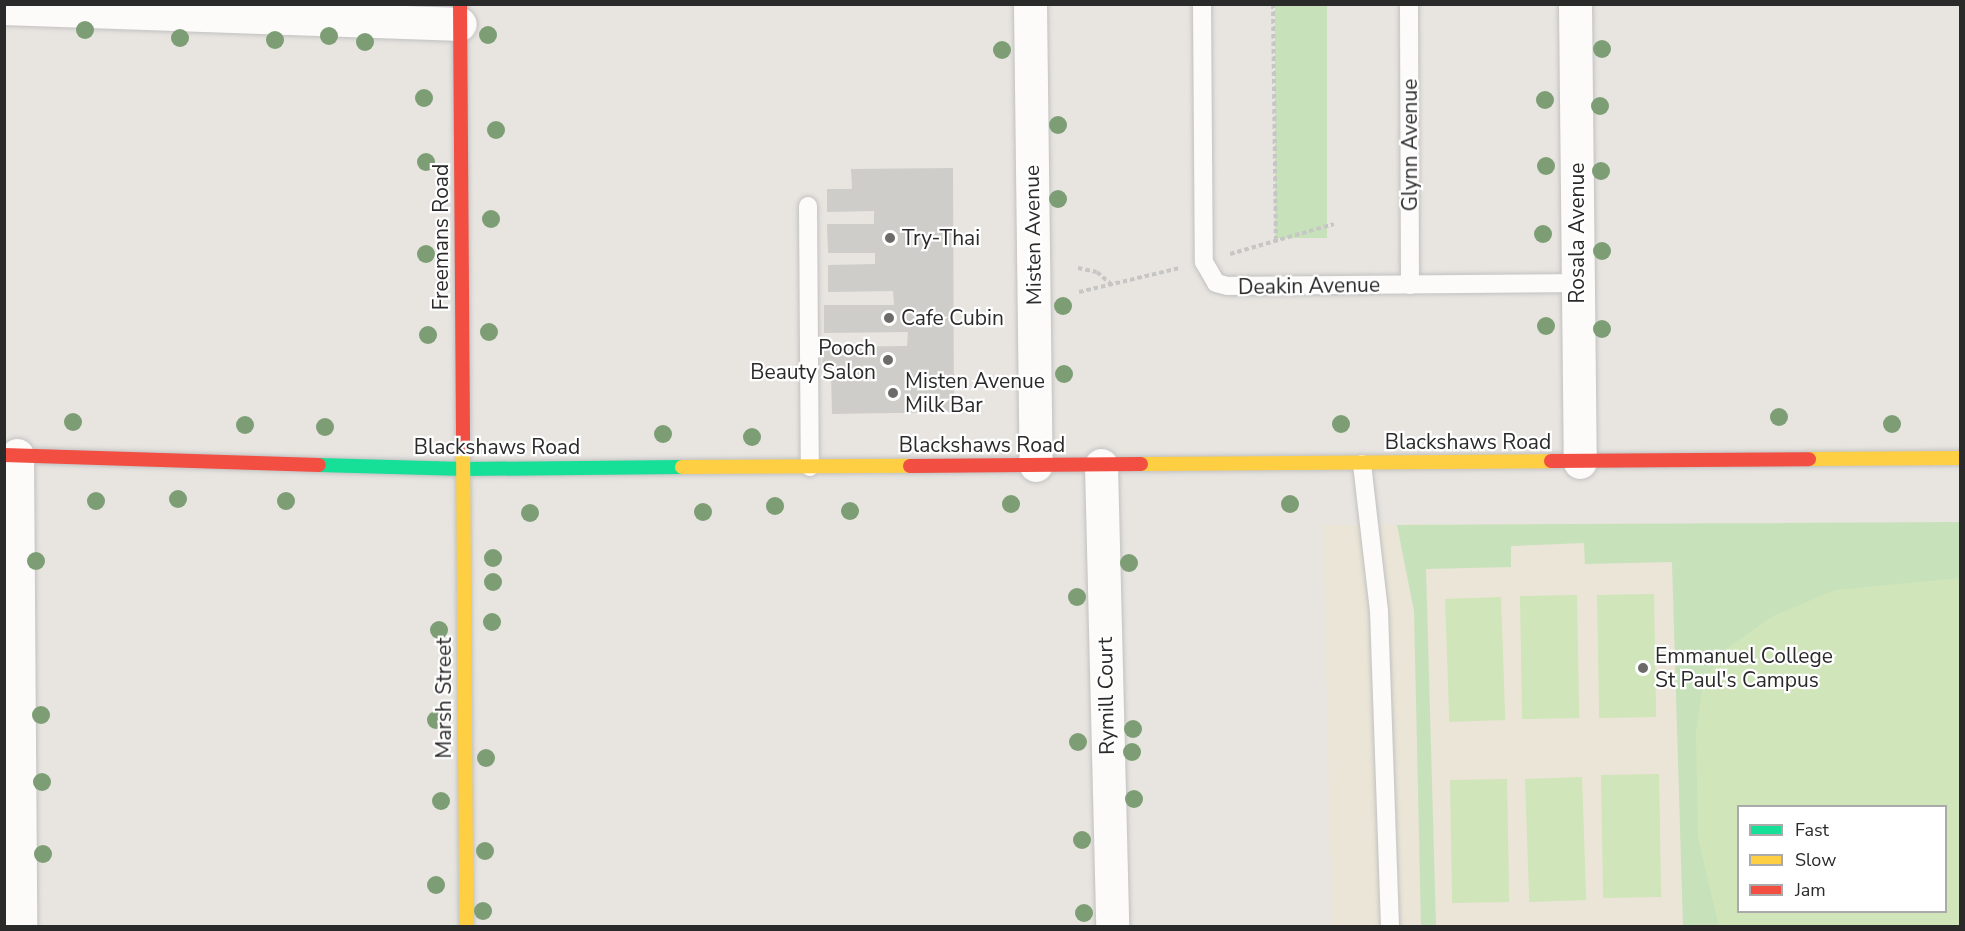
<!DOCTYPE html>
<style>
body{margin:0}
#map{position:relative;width:1965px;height:931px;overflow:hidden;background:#e8e5e0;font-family:"Nunito Sans",sans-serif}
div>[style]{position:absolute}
.education>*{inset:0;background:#eae5d6}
.green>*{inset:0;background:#c7e1bb;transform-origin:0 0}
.pitch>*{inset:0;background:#d0e5b9;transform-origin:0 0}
.building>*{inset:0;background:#cfcdc9}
.path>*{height:4px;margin-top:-2px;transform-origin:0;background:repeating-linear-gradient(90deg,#c6c6c5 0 4.5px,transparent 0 7.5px)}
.roads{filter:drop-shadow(0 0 2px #c1c1c1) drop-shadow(0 0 2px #c1c1c1)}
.lane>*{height:18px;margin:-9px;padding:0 9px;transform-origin:9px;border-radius:9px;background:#fcfbfa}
.street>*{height:33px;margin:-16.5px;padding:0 16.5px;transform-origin:16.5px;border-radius:16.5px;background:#fcfbfa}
.fast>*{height:14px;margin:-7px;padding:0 7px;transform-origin:7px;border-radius:7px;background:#16e098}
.slow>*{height:14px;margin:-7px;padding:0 7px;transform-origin:7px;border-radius:7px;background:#ffcf43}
.jam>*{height:14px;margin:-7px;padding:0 7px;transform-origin:7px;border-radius:7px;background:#f24e42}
.trees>*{width:18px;height:18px;margin:-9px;border-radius:50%;background:#7d9d75}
.dots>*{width:16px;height:16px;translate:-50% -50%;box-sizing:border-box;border:3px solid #fff;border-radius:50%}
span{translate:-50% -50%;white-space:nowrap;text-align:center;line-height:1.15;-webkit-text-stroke:4.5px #fff;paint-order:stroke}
.street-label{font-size:21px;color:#2a2a2a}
.poi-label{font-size:21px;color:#2a2a2a}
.left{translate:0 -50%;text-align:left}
.right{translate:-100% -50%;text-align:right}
.frame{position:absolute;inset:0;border:6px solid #2a2a2a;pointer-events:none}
.legend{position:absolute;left:1737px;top:805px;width:210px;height:108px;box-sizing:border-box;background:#fff;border:2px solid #aaa;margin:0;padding:8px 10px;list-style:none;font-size:18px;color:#2a2a2a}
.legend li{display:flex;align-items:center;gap:12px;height:30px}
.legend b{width:30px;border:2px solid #aaa}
</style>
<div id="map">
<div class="education">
<div style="clip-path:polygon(evenodd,1960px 522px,1960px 926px,1332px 926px,1323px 525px,1960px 522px,1738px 806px,1946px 806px,1946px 912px,1738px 912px,1738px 806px)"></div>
</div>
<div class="green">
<div style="left:1275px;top:5px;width:52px;height:233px"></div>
<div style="clip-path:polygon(evenodd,1960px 522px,1960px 926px,1662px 926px,1683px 926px,1672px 562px,1585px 564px,1584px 543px,1511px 546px,1511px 567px,1426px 569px,1436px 926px,1421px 926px,1414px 611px,1397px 525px,1960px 522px,1738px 806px,1946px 806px,1946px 912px,1738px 912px,1738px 806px)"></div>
</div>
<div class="pitch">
<div style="clip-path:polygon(evenodd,1960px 578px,1960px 926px,1719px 926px,1698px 839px,1696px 731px,1703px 682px,1726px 649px,1773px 616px,1835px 590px,1960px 578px,1946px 806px,1946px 912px,1738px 912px,1738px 806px,1946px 806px)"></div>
<div style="left:1654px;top:594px;width:123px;height:57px;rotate:89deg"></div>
<div style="left:1577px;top:595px;width:123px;height:57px;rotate:89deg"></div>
<div style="left:1501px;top:597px;width:123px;height:56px;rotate:88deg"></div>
<div style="left:1659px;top:774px;width:123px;height:58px;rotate:89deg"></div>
<div style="left:1582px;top:777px;width:123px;height:57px;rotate:88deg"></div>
<div style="left:1507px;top:779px;width:123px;height:57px;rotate:89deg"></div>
</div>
<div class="building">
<div style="clip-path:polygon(953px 168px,954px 412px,832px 414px,831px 374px,823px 374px,822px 347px,907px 346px,908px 332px,824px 333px,824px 305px,894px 305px,893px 291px,828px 292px,828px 265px,875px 264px,875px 253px,828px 253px,827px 224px,874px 224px,874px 211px,827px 212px,827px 189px,852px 189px,851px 169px)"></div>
</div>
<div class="path">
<div style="left:1273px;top:4px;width:237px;rotate:89.3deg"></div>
<div style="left:1230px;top:254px;width:108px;rotate:-16.1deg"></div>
<div style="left:1078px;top:268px;width:19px;rotate:12deg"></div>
<div style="left:1097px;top:272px;width:21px;rotate:41deg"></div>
<div style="left:1079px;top:292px;width:104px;rotate:-13.4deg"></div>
</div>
<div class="roads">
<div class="lane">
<div style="left:1202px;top:4px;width:258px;rotate:89.6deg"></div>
<div style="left:1204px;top:262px;width:24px;rotate:60deg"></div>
<div style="left:1216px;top:283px;width:12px;rotate:14deg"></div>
<div style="left:1228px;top:286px;width:349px;rotate:-0.5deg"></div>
<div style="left:1409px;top:4px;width:281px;rotate:89.8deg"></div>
<div style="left:808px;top:206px;width:261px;rotate:89.6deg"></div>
<div style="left:1362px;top:464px;width:148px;rotate:83.4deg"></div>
<div style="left:1379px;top:611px;width:315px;rotate:88deg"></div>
</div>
<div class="street">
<div style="left:1030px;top:4px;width:461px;rotate:89.3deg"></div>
<div style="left:1575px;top:4px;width:458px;rotate:89.4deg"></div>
<div style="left:4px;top:8px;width:456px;rotate:2deg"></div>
<div style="left:17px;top:455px;width:471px;rotate:89.6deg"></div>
<div style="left:1101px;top:465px;width:461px;rotate:88.6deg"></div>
</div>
<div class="fast">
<div style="left:319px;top:465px;width:145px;rotate:1.6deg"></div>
<div style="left:464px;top:469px;width:218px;rotate:-0.5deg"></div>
</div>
<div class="slow">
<div style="left:463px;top:444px;width:482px;rotate:89.6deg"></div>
<div style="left:1809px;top:459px;width:151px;rotate:-0.4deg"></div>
<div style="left:1141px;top:464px;width:410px;rotate:-0.4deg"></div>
<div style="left:682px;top:467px;width:228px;rotate:-0.3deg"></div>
</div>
<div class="jam">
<div style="left:460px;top:4px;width:440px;rotate:89.6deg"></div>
<div style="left:4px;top:455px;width:315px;rotate:1.8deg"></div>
<div style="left:1551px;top:461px;width:258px;rotate:-0.4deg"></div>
<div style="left:910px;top:466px;width:231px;rotate:-0.5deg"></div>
</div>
</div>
<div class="trees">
<div style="left:85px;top:30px"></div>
<div style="left:488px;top:35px"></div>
<div style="left:329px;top:36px"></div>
<div style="left:180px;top:38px"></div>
<div style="left:275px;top:40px"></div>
<div style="left:365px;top:42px"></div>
<div style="left:1602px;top:49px"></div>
<div style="left:1002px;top:50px"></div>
<div style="left:424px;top:98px"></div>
<div style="left:1545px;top:100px"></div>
<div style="left:1600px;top:106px"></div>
<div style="left:1058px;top:125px"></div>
<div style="left:496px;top:130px"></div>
<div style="left:426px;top:162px"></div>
<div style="left:1546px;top:166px"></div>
<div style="left:1601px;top:171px"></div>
<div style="left:1058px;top:199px"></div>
<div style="left:491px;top:219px"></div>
<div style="left:1543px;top:234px"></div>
<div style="left:1602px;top:251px"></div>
<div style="left:426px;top:254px"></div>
<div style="left:1063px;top:306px"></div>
<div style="left:1546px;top:326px"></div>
<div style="left:1602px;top:329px"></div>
<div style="left:489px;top:332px"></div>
<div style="left:428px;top:335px"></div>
<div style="left:1064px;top:374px"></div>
<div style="left:1779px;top:417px"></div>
<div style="left:73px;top:422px"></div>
<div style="left:1341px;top:424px"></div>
<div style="left:1892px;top:424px"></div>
<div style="left:245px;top:425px"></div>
<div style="left:325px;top:427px"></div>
<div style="left:663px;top:434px"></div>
<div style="left:752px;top:437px"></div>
<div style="left:178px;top:499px"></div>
<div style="left:96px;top:501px"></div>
<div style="left:286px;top:501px"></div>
<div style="left:1011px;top:504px"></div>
<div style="left:1290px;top:504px"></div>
<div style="left:775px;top:506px"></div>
<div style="left:850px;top:511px"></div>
<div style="left:703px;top:512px"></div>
<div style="left:530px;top:513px"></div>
<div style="left:493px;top:558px"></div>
<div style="left:36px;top:561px"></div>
<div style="left:1129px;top:563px"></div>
<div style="left:493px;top:582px"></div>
<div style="left:1077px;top:597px"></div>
<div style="left:492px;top:622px"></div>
<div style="left:439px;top:630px"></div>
<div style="left:41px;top:715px"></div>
<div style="left:436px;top:720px"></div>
<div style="left:1133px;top:729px"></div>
<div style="left:1078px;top:742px"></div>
<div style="left:1132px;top:752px"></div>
<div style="left:486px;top:758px"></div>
<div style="left:42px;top:782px"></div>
<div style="left:1134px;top:799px"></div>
<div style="left:441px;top:801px"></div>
<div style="left:1082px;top:840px"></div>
<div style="left:485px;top:851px"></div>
<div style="left:43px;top:854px"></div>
<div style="left:436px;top:885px"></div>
<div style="left:483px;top:911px"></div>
<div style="left:1084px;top:913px"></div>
</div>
<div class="dots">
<div style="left:890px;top:238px;background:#6c6b6a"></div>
<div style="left:889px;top:318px;background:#6c6b6a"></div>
<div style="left:888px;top:360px;background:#6c6b6a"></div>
<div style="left:893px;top:393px;background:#6c6b6a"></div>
<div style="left:1643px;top:668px;background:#6c6b6a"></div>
</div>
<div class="street-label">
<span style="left:1410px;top:145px;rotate:-90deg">Glynn Avenue</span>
<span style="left:1577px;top:233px;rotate:-90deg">Rosala Avenue</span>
<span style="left:1033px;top:235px;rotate:-91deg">Misten Avenue</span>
<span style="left:441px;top:237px;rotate:-90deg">Freemans Road</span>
<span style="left:1309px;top:286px;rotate:-1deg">Deakin Avenue</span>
<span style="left:1468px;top:442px">Blackshaws Road</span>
<span style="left:982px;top:445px">Blackshaws Road</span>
<span style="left:497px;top:447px">Blackshaws Road</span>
<span style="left:1106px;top:696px;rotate:-91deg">Rymill Court</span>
<span style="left:444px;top:698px;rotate:-90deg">Marsh Street</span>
</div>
<div class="poi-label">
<span class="left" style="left:902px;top:238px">Try-Thai</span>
<span class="left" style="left:901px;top:318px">Cafe Cubin</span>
<span class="right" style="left:876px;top:360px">Pooch<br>Beauty Salon</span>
<span class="left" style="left:905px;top:393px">Misten Avenue<br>Milk Bar</span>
<span class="left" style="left:1655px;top:668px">Emmanuel College<br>St Paul's Campus</span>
</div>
<div class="frame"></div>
<ul class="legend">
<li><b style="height:8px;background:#16e098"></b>Fast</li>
<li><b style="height:8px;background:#ffcf43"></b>Slow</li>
<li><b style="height:8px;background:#f24e42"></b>Jam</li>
</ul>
</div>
